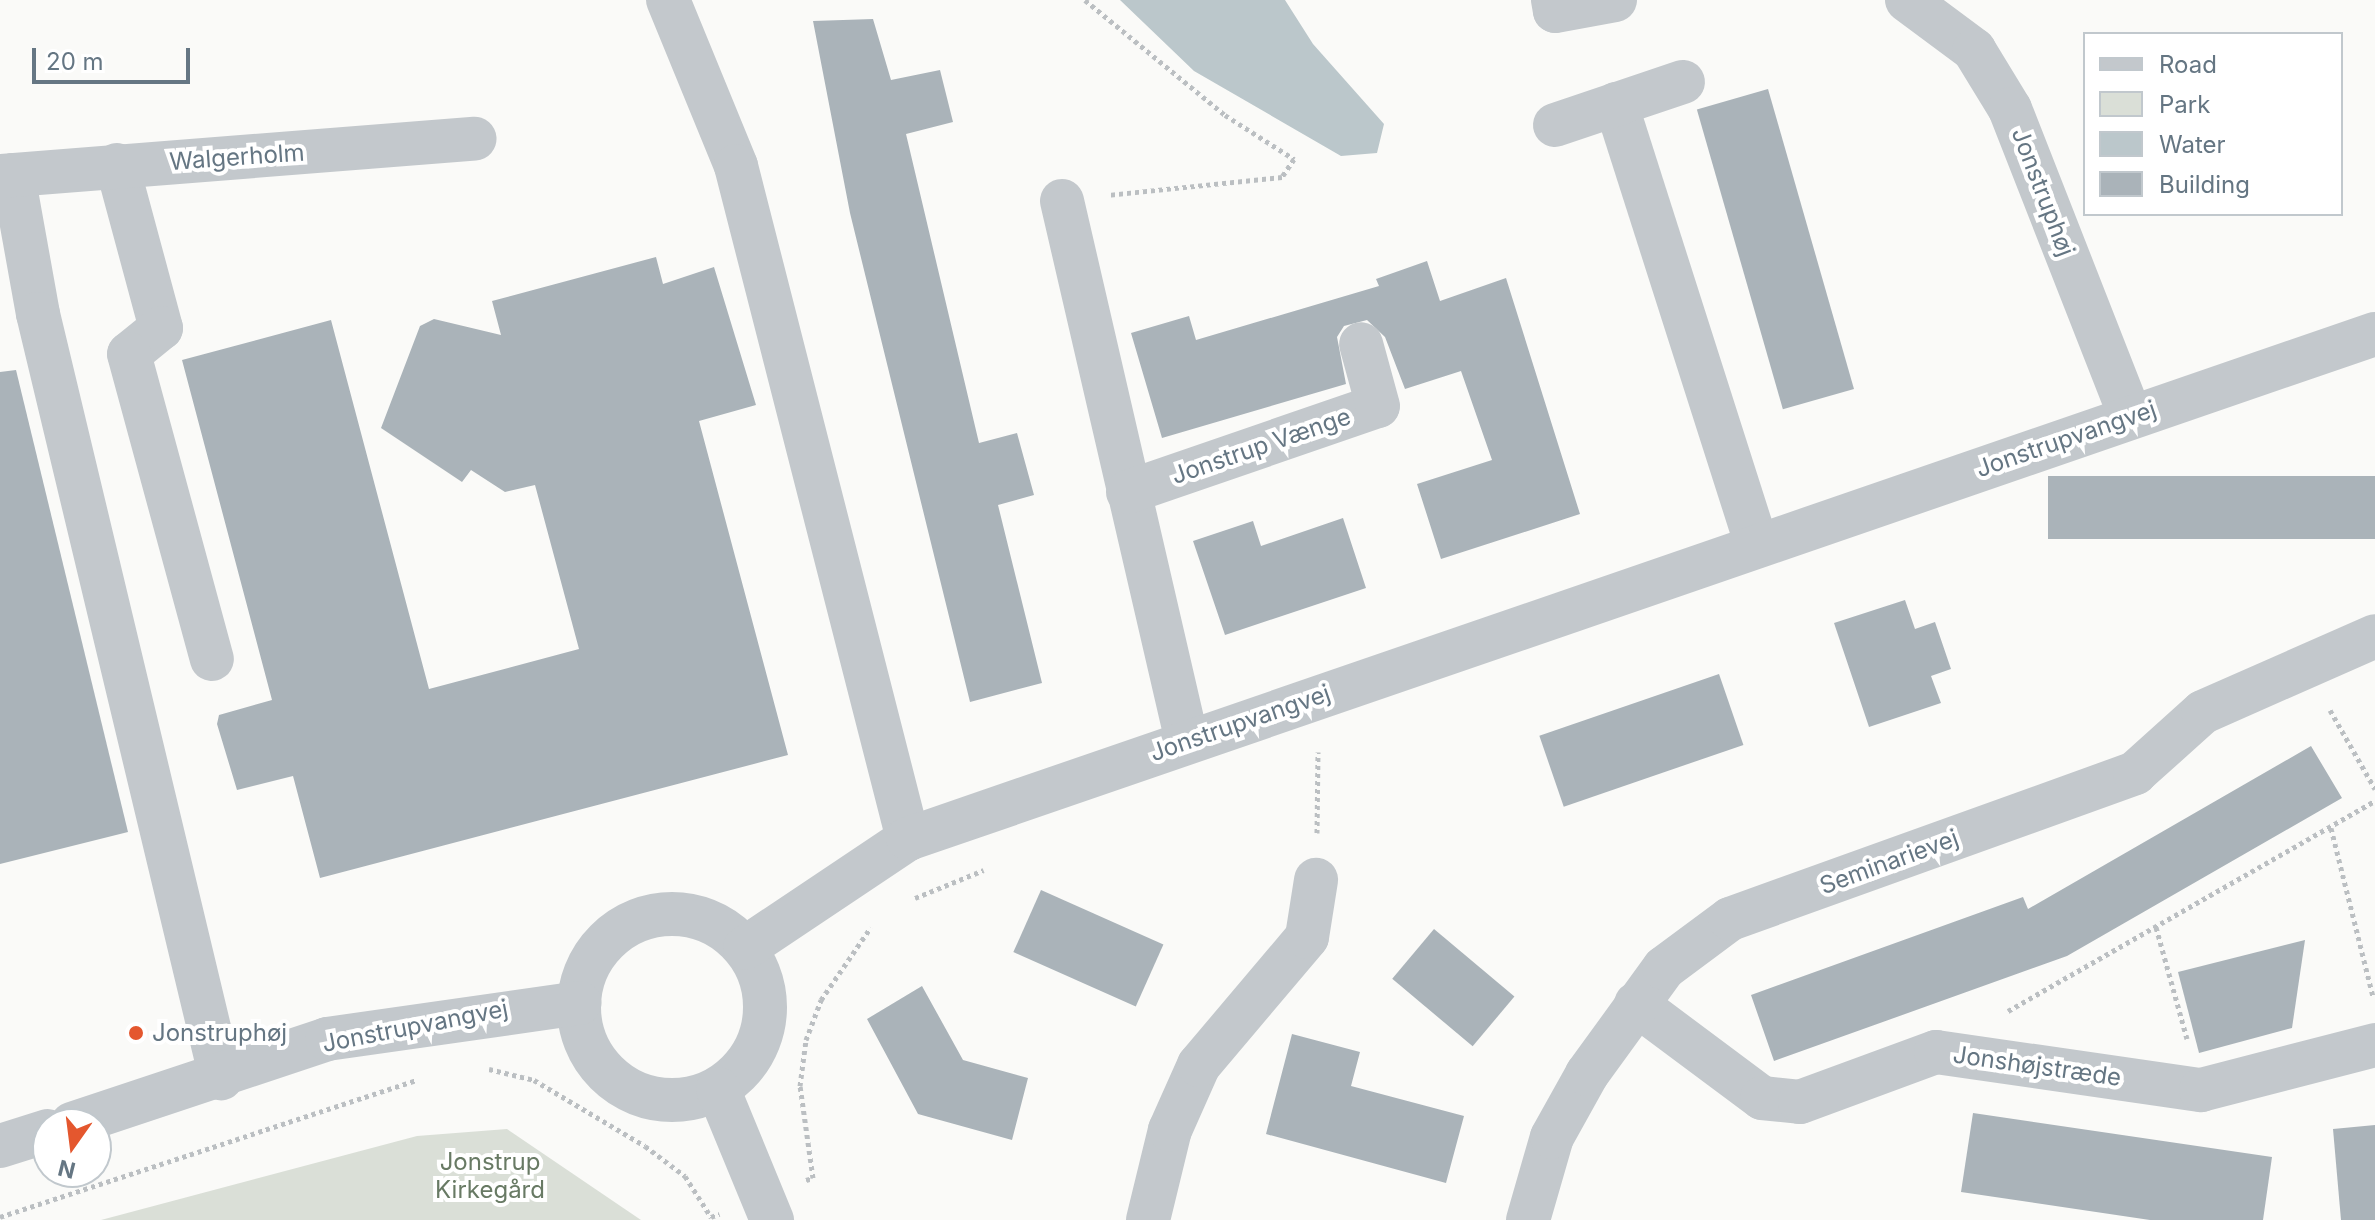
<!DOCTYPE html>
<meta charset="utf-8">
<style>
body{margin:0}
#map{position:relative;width:2375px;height:1220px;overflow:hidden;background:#fafaf8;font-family:Inter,sans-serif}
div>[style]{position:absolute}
.green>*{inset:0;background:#dadfd7}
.water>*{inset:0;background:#bbc7cb}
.building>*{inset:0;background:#aab3b9;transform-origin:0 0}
.path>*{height:5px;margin-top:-2.5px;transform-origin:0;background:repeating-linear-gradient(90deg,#bbbfc2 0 4px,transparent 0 8px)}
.minor>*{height:44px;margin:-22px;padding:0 22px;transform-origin:22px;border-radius:22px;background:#c3c8cc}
.minor>.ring{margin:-22px;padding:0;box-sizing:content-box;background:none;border:44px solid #c3c8cc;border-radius:50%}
.dots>*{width:22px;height:22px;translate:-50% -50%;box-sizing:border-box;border:4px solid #fff;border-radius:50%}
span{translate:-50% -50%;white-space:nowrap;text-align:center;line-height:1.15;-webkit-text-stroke:8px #fff;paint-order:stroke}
.street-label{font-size:24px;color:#657683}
.poi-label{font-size:24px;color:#657683}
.left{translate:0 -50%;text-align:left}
.park-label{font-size:24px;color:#687a64}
.legend{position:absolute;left:2083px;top:32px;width:260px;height:184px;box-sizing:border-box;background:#fff;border:2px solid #c1c8cd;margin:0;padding:10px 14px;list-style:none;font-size:24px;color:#657683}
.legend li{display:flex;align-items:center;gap:16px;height:40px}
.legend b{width:40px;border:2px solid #c1c8cd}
.north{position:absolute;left:32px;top:1108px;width:80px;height:80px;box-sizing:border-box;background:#fff;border:2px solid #c1c8cd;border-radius:50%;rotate:194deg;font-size:22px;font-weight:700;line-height:32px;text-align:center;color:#657683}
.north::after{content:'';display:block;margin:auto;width:28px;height:36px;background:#e4572e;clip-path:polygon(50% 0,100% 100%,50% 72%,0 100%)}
.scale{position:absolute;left:32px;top:48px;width:158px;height:36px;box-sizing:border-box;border:4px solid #657683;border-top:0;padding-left:10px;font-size:24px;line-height:28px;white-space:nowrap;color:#657683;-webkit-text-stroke:6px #fff;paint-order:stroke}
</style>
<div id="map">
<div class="green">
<div style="clip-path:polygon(507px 1129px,641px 1220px,101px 1220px,417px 1136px)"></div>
</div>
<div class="water">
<div style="clip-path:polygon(1120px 0,1285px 0,1313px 44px,1384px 124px,1377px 153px,1341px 156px,1194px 71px)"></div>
</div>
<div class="building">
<div style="clip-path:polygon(873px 19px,891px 80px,940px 70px,953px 122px,906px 134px,979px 443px,1017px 433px,1034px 495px,998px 505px,1042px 683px,970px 702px,850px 213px,813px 21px)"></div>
<div style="left:1768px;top:89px;width:312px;height:74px;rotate:74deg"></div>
<div style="clip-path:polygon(656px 257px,663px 284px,714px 267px,756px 405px,699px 421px,788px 755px,320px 878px,293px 776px,237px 790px,217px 724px,219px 715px,272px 700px,182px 360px,331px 320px,429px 689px,579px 649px,535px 485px,505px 492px,471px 470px,462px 482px,381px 428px,420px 326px,434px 319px,501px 335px,492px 301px)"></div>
<div style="clip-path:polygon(1427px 261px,1440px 301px,1506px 278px,1580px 514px,1441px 559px,1417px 484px,1492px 460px,1461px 371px,1405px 389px,1385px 337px,1367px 320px,1344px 326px,1337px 337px,1346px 384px,1162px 438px,1131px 333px,1189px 316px,1196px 340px,1379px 286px,1376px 279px)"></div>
<div style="clip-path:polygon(16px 370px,128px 832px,0 864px,0 372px)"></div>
<div style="left:2375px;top:476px;width:63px;height:327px;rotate:90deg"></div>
<div style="clip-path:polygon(1343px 518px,1366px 588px,1225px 635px,1193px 541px,1253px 521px,1261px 546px)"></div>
<div style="clip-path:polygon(1905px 600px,1915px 629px,1935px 622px,1951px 669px,1931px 676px,1941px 703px,1869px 727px,1834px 623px)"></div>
<div style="left:1719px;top:674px;width:75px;height:190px;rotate:71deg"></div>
<div style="clip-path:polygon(2311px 746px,2342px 798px,2067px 956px,1774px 1061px,1751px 995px,2023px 897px,2028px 909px)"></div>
<div style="left:1041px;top:890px;width:134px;height:68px;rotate:24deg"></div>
<div style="left:1434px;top:929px;width:105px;height:65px;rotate:40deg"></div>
<div style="clip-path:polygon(2305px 940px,2292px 1028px,2199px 1053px,2178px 972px)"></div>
<div style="clip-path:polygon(922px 986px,963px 1060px,1028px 1078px,1012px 1140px,918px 1114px,867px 1019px)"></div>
<div style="clip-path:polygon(1292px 1034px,1360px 1052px,1351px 1086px,1464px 1116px,1446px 1183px,1266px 1134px)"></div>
<div style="clip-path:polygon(1973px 1113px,2272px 1157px,2263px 1220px,2150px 1220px,1961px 1192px)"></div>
<div style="clip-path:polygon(2375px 1125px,2375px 1220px,2341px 1220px,2333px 1129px)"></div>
</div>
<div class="path">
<div style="left:1085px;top:0;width:181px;rotate:39.4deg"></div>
<div style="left:1225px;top:115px;width:82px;rotate:32.5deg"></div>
<div style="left:1294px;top:159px;width:22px;rotate:124deg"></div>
<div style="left:1282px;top:177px;width:174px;rotate:174.1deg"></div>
<div style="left:2330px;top:710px;width:91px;rotate:60.3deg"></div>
<div style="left:2331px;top:828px;width:174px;rotate:76deg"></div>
<div style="left:1317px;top:833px;width:81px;rotate:-89.3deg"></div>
<div style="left:915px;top:898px;width:74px;rotate:-22.1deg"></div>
<div style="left:2156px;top:927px;width:116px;rotate:74.5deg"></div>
<div style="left:2008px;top:1011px;width:423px;rotate:-29.8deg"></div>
<div style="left:489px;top:1069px;width:46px;rotate:13.7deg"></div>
<div style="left:534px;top:1080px;width:129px;rotate:30.7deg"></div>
<div style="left:645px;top:1146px;width:50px;rotate:36.9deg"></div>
<div style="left:685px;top:1176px;width:49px;rotate:57.6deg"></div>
<div style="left:711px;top:1217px;width:9px;rotate:-21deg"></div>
<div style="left:806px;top:1180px;width:7px;rotate:-16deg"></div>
<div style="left:813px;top:1178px;width:93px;rotate:-98deg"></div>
<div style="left:800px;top:1086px;width:46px;rotate:-82.6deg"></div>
<div style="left:806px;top:1040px;width:43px;rotate:-69.4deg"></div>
<div style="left:821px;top:1000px;width:88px;rotate:-55.6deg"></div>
<div style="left:0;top:1217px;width:439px;rotate:-18.2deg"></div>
</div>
<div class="minor">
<div style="left:668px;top:0;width:179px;rotate:67.7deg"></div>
<div style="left:736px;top:166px;width:695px;rotate:75.66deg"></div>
<div style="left:1553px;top:0;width:11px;rotate:80deg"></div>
<div style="left:1555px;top:11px;width:61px;rotate:-10.4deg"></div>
<div style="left:1907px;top:0;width:84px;rotate:36.7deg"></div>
<div style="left:1974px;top:50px;width:69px;rotate:58.6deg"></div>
<div style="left:2010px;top:109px;width:331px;rotate:68.6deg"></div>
<div style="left:1616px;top:104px;width:464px;rotate:72.3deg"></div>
<div style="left:1555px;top:125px;width:135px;rotate:-18.6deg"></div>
<div style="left:117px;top:165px;width:169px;rotate:74.9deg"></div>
<div style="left:161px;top:328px;width:41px;rotate:140.9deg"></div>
<div style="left:129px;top:354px;width:316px;rotate:74.8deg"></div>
<div style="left:13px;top:175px;width:141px;rotate:79.8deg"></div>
<div style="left:38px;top:314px;width:786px;rotate:76.53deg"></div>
<div style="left:0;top:176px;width:476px;rotate:-4.5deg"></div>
<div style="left:1062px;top:201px;width:554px;rotate:76.97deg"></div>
<div style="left:1128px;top:492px;width:264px;rotate:-19deg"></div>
<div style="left:1378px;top:406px;width:64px;rotate:-105.3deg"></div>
<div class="ring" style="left:579px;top:914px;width:142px;height:142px"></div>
<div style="left:745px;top:948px;width:196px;rotate:-33.8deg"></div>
<div style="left:908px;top:839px;width:1551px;rotate:-19deg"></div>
<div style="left:1636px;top:1004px;width:157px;rotate:36.7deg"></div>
<div style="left:1762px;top:1098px;width:38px;rotate:6deg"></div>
<div style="left:1800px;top:1102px;width:145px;rotate:-20.2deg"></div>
<div style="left:1936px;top:1052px;width:268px;rotate:8.2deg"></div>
<div style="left:2201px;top:1090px;width:180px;rotate:-14.5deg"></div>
<div style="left:718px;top:1089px;width:142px;rotate:67.6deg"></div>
<div style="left:72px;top:1124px;width:269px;rotate:-18.4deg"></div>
<div style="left:327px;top:1039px;width:255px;rotate:-8.1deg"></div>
<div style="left:0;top:1146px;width:50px;rotate:-17.4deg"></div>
<div style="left:1148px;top:1220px;width:93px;rotate:-76.3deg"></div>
<div style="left:1170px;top:1130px;width:71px;rotate:-66deg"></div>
<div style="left:1199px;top:1065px;width:167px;rotate:-49.8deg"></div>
<div style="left:1307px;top:937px;width:58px;rotate:-81deg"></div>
<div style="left:1528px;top:1220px;width:86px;rotate:-73.9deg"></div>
<div style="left:1552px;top:1137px;width:72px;rotate:-60.9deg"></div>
<div style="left:1587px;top:1074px;width:131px;rotate:-54deg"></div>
<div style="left:1664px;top:968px;width:82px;rotate:-36.6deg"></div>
<div style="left:1730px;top:919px;width:431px;rotate:-19.8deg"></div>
<div style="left:2135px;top:773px;width:91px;rotate:-41.9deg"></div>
<div style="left:2203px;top:712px;width:188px;rotate:-23.8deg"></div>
</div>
<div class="dots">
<div style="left:136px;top:1033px;background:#e4572e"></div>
</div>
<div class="street-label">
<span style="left:237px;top:157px;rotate:-4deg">Walgerholm</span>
<span style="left:2043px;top:192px;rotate:69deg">Jonstruphøj</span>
<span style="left:2066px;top:439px;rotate:-19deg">Jonstrupvangvej</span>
<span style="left:1261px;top:446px;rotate:-19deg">Jonstrup Vænge</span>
<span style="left:1240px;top:723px;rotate:-19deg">Jonstrupvangvej</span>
<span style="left:1889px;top:862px;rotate:-20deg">Seminarievej</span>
<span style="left:415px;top:1026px;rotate:-11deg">Jonstrupvangvej</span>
<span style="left:2037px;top:1066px;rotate:8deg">Jonshøjstræde</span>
</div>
<div class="poi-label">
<span class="left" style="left:152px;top:1033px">Jonstruphøj</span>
</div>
<div class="park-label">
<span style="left:490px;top:1176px">Jonstrup<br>Kirkegård</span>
</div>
<ul class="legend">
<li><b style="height:10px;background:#c3c8cc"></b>Road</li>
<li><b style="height:22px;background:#dadfd7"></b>Park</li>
<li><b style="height:22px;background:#bbc7cb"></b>Water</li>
<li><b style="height:22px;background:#aab3b9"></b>Building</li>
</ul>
<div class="north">N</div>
<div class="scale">20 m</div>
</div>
